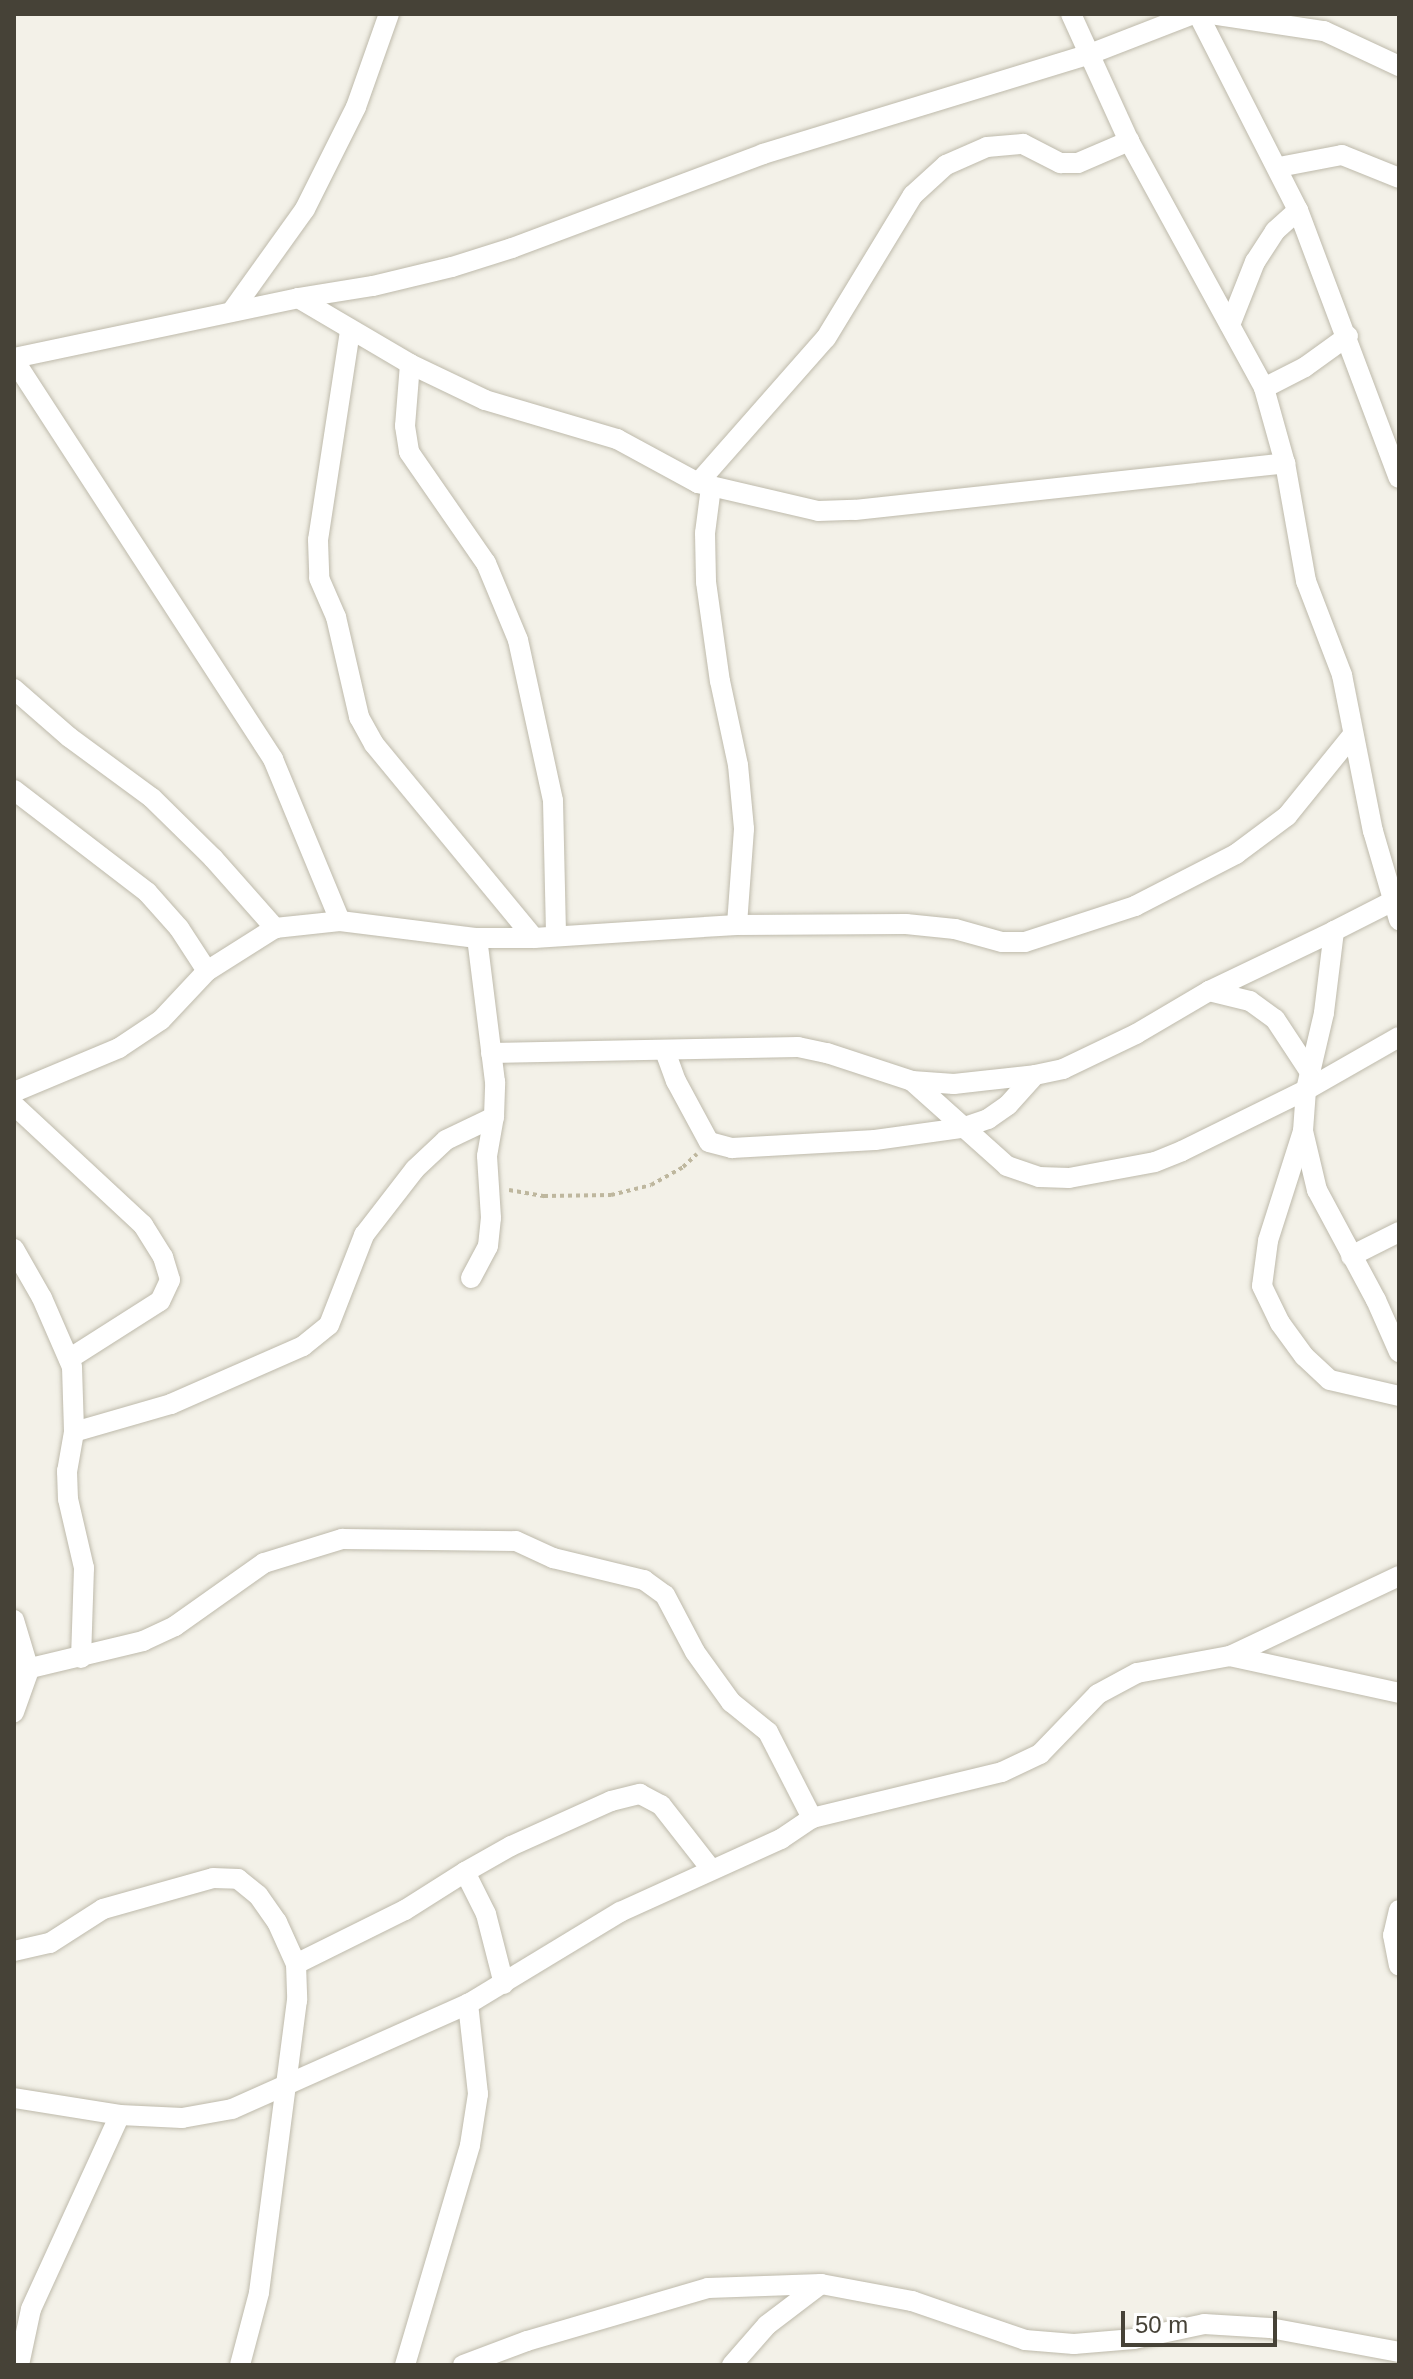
<!DOCTYPE html>
<style>
body{margin:0}
#map{position:relative;width:1413px;height:2379px;overflow:hidden;background:#f3f1e8;font-family:Helvetica,sans-serif}
div>[style]{position:absolute}
.path>*{height:4px;margin-top:-2px;transform-origin:0;background:repeating-linear-gradient(90deg,#beb79e 0 4px,transparent 0 8px)}
.roads{filter:drop-shadow(0 0 2px #bebaab) drop-shadow(0 0 2px #bebaab)}
.street>*{height:20px;margin:-10px;padding:0 10px;transform-origin:10px;border-radius:10px;background:#fff}
span{translate:-50% -50%;white-space:nowrap;text-align:center;line-height:1.15;-webkit-text-stroke:8px #fff;paint-order:stroke}
.frame{position:absolute;inset:0;border:16px solid #464237;pointer-events:none}
.scale{position:absolute;left:1121px;top:2311px;width:156px;height:36px;box-sizing:border-box;border:4px solid #464237;border-top:0;padding-left:10px;font-size:24px;line-height:28px;white-space:nowrap;color:#464237;-webkit-text-stroke:6px #fff;paint-order:stroke}
</style>
<div id="map">
<div class="path">
<div style="left:509px;top:1190px;width:36px;rotate:10deg"></div>
<div style="left:544px;top:1196px;width:67px;rotate:-0.9deg"></div>
<div style="left:611px;top:1195px;width:41px;rotate:-14deg"></div>
<div style="left:651px;top:1185px;width:37px;rotate:-29deg"></div>
<div style="left:683px;top:1167px;width:19px;rotate:-43deg"></div>
</div>
<div class="roads">
<div class="street">
<div style="left:1071px;top:14px;width:140px;rotate:65.5deg"></div>
<div style="left:1129px;top:141px;width:281px;rotate:61.3deg"></div>
<div style="left:1264px;top:388px;width:78px;rotate:74.4deg"></div>
<div style="left:1285px;top:463px;width:120px;rotate:79.9deg"></div>
<div style="left:1306px;top:581px;width:101px;rotate:69deg"></div>
<div style="left:1342px;top:675px;width:159px;rotate:78.8deg"></div>
<div style="left:1373px;top:831px;width:93px;rotate:73.7deg"></div>
<div style="left:1198px;top:14px;width:220px;rotate:63deg"></div>
<div style="left:1298px;top:210px;width:286px;rotate:69.4deg"></div>
<div style="left:1211px;top:14px;width:114px;rotate:8.6deg"></div>
<div style="left:1324px;top:31px;width:83px;rotate:25deg"></div>
<div style="left:1279px;top:167px;width:64px;rotate:-10.8deg"></div>
<div style="left:1342px;top:155px;width:61px;rotate:22deg"></div>
<div style="left:298px;top:298px;width:130px;rotate:30.5deg"></div>
<div style="left:410px;top:364px;width:83px;rotate:25.6deg"></div>
<div style="left:485px;top:400px;width:138px;rotate:16.5deg"></div>
<div style="left:617px;top:439px;width:92px;rotate:28.5deg"></div>
<div style="left:698px;top:483px;width:123px;rotate:13.1deg"></div>
<div style="left:818px;top:511px;width:37px;rotate:-2deg"></div>
<div style="left:855px;top:510px;width:433px;rotate:-6.2deg"></div>
<div style="left:232px;top:311px;width:125px;rotate:-54.4deg"></div>
<div style="left:305px;top:209px;width:114px;rotate:-63.4deg"></div>
<div style="left:356px;top:107px;width:99px;rotate:-70.5deg"></div>
<div style="left:1230px;top:325px;width:68px;rotate:-68.4deg"></div>
<div style="left:1255px;top:262px;width:37px;rotate:-57deg"></div>
<div style="left:1275px;top:231px;width:31px;rotate:-42deg"></div>
<div style="left:350px;top:331px;width:211px;rotate:98.7deg"></div>
<div style="left:318px;top:540px;width:38px;rotate:88deg"></div>
<div style="left:319px;top:578px;width:43px;rotate:66.4deg"></div>
<div style="left:336px;top:617px;width:103px;rotate:77deg"></div>
<div style="left:359px;top:717px;width:31px;rotate:61deg"></div>
<div style="left:374px;top:744px;width:251px;rotate:50.5deg"></div>
<div style="left:14px;top:358px;width:290px;rotate:-11.9deg"></div>
<div style="left:298px;top:298px;width:76px;rotate:-9.1deg"></div>
<div style="left:373px;top:286px;width:81px;rotate:-13.5deg"></div>
<div style="left:452px;top:267px;width:63px;rotate:-17.6deg"></div>
<div style="left:512px;top:248px;width:268px;rotate:-20.5deg"></div>
<div style="left:763px;top:154px;width:342px;rotate:-17deg"></div>
<div style="left:1090px;top:54px;width:110px;rotate:-21.2deg"></div>
<div style="left:14px;top:360px;width:476px;rotate:57deg"></div>
<div style="left:273px;top:759px;width:175px;rotate:67.5deg"></div>
<div style="left:410px;top:364px;width:62px;rotate:94.6deg"></div>
<div style="left:405px;top:426px;width:26px;rotate:81deg"></div>
<div style="left:409px;top:452px;width:135px;rotate:55.3deg"></div>
<div style="left:486px;top:563px;width:83px;rotate:67.4deg"></div>
<div style="left:518px;top:640px;width:165px;rotate:77.7deg"></div>
<div style="left:553px;top:801px;width:133px;rotate:88.7deg"></div>
<div style="left:1264px;top:388px;width:46px;rotate:-27.1deg"></div>
<div style="left:1305px;top:367px;width:53px;rotate:-35.8deg"></div>
<div style="left:698px;top:483px;width:193px;rotate:-48.6deg"></div>
<div style="left:826px;top:338px;width:167px;rotate:-58.7deg"></div>
<div style="left:913px;top:195px;width:45px;rotate:-42.3deg"></div>
<div style="left:946px;top:165px;width:45px;rotate:-23.7deg"></div>
<div style="left:987px;top:147px;width:36px;rotate:-5deg"></div>
<div style="left:1023px;top:144px;width:42px;rotate:27.2deg"></div>
<div style="left:1060px;top:163px;width:18px"></div>
<div style="left:1078px;top:163px;width:56px;rotate:-23.3deg"></div>
<div style="left:711px;top:487px;width:46px;rotate:97.4deg"></div>
<div style="left:705px;top:533px;width:49px;rotate:88.8deg"></div>
<div style="left:706px;top:582px;width:100px;rotate:82deg"></div>
<div style="left:720px;top:681px;width:86px;rotate:77.9deg"></div>
<div style="left:738px;top:765px;width:64px;rotate:84.6deg"></div>
<div style="left:744px;top:829px;width:96px;rotate:94.2deg"></div>
<div style="left:14px;top:689px;width:73px;rotate:41.1deg"></div>
<div style="left:69px;top:737px;width:103px;rotate:36.3deg"></div>
<div style="left:152px;top:798px;width:86px;rotate:44.5deg"></div>
<div style="left:213px;top:858px;width:94px;rotate:48.5deg"></div>
<div style="left:14px;top:790px;width:168px;rotate:37.5deg"></div>
<div style="left:147px;top:892px;width:48px;rotate:48.4deg"></div>
<div style="left:179px;top:928px;width:51px;rotate:56.9deg"></div>
<div style="left:1393px;top:901px;width:66px;rotate:153deg"></div>
<div style="left:1334px;top:931px;width:83px;rotate:97deg"></div>
<div style="left:1324px;top:1013px;width:79px;rotate:103.2deg"></div>
<div style="left:1306px;top:1090px;width:41px;rotate:94.2deg"></div>
<div style="left:1303px;top:1131px;width:61px;rotate:76.7deg"></div>
<div style="left:1317px;top:1190px;width:125px;rotate:61.8deg"></div>
<div style="left:1376px;top:1300px;width:57px;rotate:66.1deg"></div>
<div style="left:1209px;top:991px;width:42px;rotate:13.7deg"></div>
<div style="left:1250px;top:1001px;width:31px;rotate:36deg"></div>
<div style="left:1275px;top:1019px;width:64px;rotate:56.6deg"></div>
<div style="left:665px;top:1051px;width:32px;rotate:70deg"></div>
<div style="left:676px;top:1081px;width:69px;rotate:61.6deg"></div>
<div style="left:709px;top:1142px;width:24px;rotate:15deg"></div>
<div style="left:732px;top:1148px;width:143px;rotate:-3.2deg"></div>
<div style="left:875px;top:1140px;width:88px;rotate:-7.9deg"></div>
<div style="left:962px;top:1128px;width:28px;rotate:-19deg"></div>
<div style="left:988px;top:1119px;width:24px;rotate:-35deg"></div>
<div style="left:1008px;top:1105px;width:40px;rotate:-48deg"></div>
<div style="left:491px;top:1053px;width:307px;rotate:-1.1deg"></div>
<div style="left:798px;top:1047px;width:30px;rotate:12deg"></div>
<div style="left:827px;top:1053px;width:89px;rotate:18.2deg"></div>
<div style="left:912px;top:1081px;width:42px;rotate:4.1deg"></div>
<div style="left:954px;top:1084px;width:81px;rotate:-6.3deg"></div>
<div style="left:1035px;top:1075px;width:29px;rotate:-12deg"></div>
<div style="left:1063px;top:1069px;width:81px;rotate:-25.6deg"></div>
<div style="left:1136px;top:1034px;width:85px;rotate:-30.5deg"></div>
<div style="left:1209px;top:991px;width:139px;rotate:-25.6deg"></div>
<div style="left:912px;top:1081px;width:127px;rotate:41.8deg"></div>
<div style="left:1007px;top:1166px;width:34px;rotate:19deg"></div>
<div style="left:1039px;top:1177px;width:30px;rotate:2deg"></div>
<div style="left:1069px;top:1178px;width:87px;rotate:-10.5deg"></div>
<div style="left:1155px;top:1162px;width:29px;rotate:-22deg"></div>
<div style="left:1182px;top:1151px;width:138px;rotate:-26.2deg"></div>
<div style="left:1306px;top:1090px;width:107px;rotate:-29.7deg"></div>
<div style="left:14px;top:1092px;width:114px;rotate:-22.7deg"></div>
<div style="left:119px;top:1048px;width:50px;rotate:-33.7deg"></div>
<div style="left:161px;top:1020px;width:67px;rotate:-46.8deg"></div>
<div style="left:207px;top:971px;width:80px;rotate:-32.3deg"></div>
<div style="left:275px;top:928px;width:65px;rotate:-6.1deg"></div>
<div style="left:340px;top:921px;width:138px;rotate:7.1deg"></div>
<div style="left:477px;top:938px;width:57px"></div>
<div style="left:534px;top:938px;width:203px;rotate:-3.7deg"></div>
<div style="left:737px;top:925px;width:169px;rotate:-0.3deg"></div>
<div style="left:906px;top:924px;width:49px;rotate:5.8deg"></div>
<div style="left:955px;top:929px;width:49px;rotate:15.5deg"></div>
<div style="left:1002px;top:942px;width:23px"></div>
<div style="left:1025px;top:942px;width:116px;rotate:-18.1deg"></div>
<div style="left:1135px;top:906px;width:114px;rotate:-27.2deg"></div>
<div style="left:1236px;top:854px;width:64px;rotate:-36.7deg"></div>
<div style="left:1287px;top:816px;width:102px;rotate:-51deg"></div>
<div style="left:14px;top:1105px;width:176px;rotate:42.9deg"></div>
<div style="left:143px;top:1225px;width:38px;rotate:58deg"></div>
<div style="left:163px;top:1257px;width:24px;rotate:73deg"></div>
<div style="left:170px;top:1280px;width:23px;rotate:115deg"></div>
<div style="left:160px;top:1301px;width:108px;rotate:147.5deg"></div>
<div style="left:1303px;top:1131px;width:115px;rotate:107.7deg"></div>
<div style="left:1268px;top:1241px;width:45px;rotate:97.6deg"></div>
<div style="left:1262px;top:1286px;width:41px;rotate:64.1deg"></div>
<div style="left:1280px;top:1323px;width:41px;rotate:54deg"></div>
<div style="left:1304px;top:1356px;width:35px;rotate:43deg"></div>
<div style="left:1330px;top:1380px;width:71px;rotate:13.1deg"></div>
<div style="left:14px;top:1249px;width:56px;rotate:60.3deg"></div>
<div style="left:42px;top:1298px;width:75px;rotate:66.5deg"></div>
<div style="left:72px;top:1367px;width:65px;rotate:88.2deg"></div>
<div style="left:74px;top:1432px;width:40px;rotate:100deg"></div>
<div style="left:67px;top:1471px;width:28px;rotate:88deg"></div>
<div style="left:68px;top:1499px;width:71px;rotate:76.9deg"></div>
<div style="left:84px;top:1568px;width:90px;rotate:91.9deg"></div>
<div style="left:1351px;top:1256px;width:54px;rotate:-26.6deg"></div>
<div style="left:471px;top:1278px;width:36px;rotate:-62deg"></div>
<div style="left:488px;top:1246px;width:28px;rotate:-84deg"></div>
<div style="left:491px;top:1218px;width:62px;rotate:-93.7deg"></div>
<div style="left:487px;top:1156px;width:40px;rotate:-80deg"></div>
<div style="left:494px;top:1117px;width:35px;rotate:-88deg"></div>
<div style="left:495px;top:1082px;width:145px;rotate:-97.1deg"></div>
<div style="left:74px;top:1432px;width:101px;rotate:-16.1deg"></div>
<div style="left:171px;top:1404px;width:144px;rotate:-23.7deg"></div>
<div style="left:303px;top:1346px;width:33px;rotate:-39deg"></div>
<div style="left:329px;top:1325px;width:97px;rotate:-68.7deg"></div>
<div style="left:364px;top:1235px;width:83px;rotate:-52.3deg"></div>
<div style="left:415px;top:1169px;width:42px;rotate:-43.1deg"></div>
<div style="left:446px;top:1140px;width:53px;rotate:-25.6deg"></div>
<div style="left:14px;top:1620px;width:52px;rotate:73.3deg"></div>
<div style="left:29px;top:1670px;width:45px;rotate:109.7deg"></div>
<div style="left:1230px;top:1656px;width:173px;rotate:12.3deg"></div>
<div style="left:14px;top:1672px;width:133px;rotate:-13.5deg"></div>
<div style="left:143px;top:1641px;width:35px;rotate:-25deg"></div>
<div style="left:175px;top:1626px;width:109px;rotate:-35.3deg"></div>
<div style="left:264px;top:1563px;width:82px;rotate:-17.1deg"></div>
<div style="left:342px;top:1539px;width:174px;rotate:0.7deg"></div>
<div style="left:516px;top:1541px;width:41px;rotate:24.7deg"></div>
<div style="left:553px;top:1558px;width:94px;rotate:13.6deg"></div>
<div style="left:644px;top:1580px;width:26px;rotate:36deg"></div>
<div style="left:665px;top:1595px;width:64px;rotate:62.2deg"></div>
<div style="left:695px;top:1652px;width:62px;rotate:54.2deg"></div>
<div style="left:731px;top:1702px;width:48px;rotate:39deg"></div>
<div style="left:768px;top:1732px;width:97px;rotate:62.9deg"></div>
<div style="left:465px;top:1872px;width:53px;rotate:-29.5deg"></div>
<div style="left:511px;top:1846px;width:110px;rotate:-24.2deg"></div>
<div style="left:611px;top:1801px;width:30px;rotate:-14deg"></div>
<div style="left:640px;top:1794px;width:24px;rotate:28deg"></div>
<div style="left:661px;top:1805px;width:81px;rotate:52deg"></div>
<div style="left:1399px;top:1910px;width:26px;rotate:103deg"></div>
<div style="left:1393px;top:1935px;width:31px;rotate:79deg"></div>
<div style="left:14px;top:1951px;width:37px;rotate:-13deg"></div>
<div style="left:50px;top:1943px;width:63px;rotate:-32.7deg"></div>
<div style="left:103px;top:1909px;width:114px;rotate:-15.7deg"></div>
<div style="left:213px;top:1878px;width:25px;rotate:2deg"></div>
<div style="left:238px;top:1879px;width:26px;rotate:39deg"></div>
<div style="left:258px;top:1895px;width:33px;rotate:55deg"></div>
<div style="left:277px;top:1922px;width:46px;rotate:65.7deg"></div>
<div style="left:296px;top:1964px;width:36px;rotate:88deg"></div>
<div style="left:297px;top:2000px;width:295px;rotate:97.4deg"></div>
<div style="left:259px;top:2293px;width:74px;rotate:104.8deg"></div>
<div style="left:296px;top:1964px;width:122px;rotate:-26.4deg"></div>
<div style="left:405px;top:1910px;width:71px;rotate:-32.3deg"></div>
<div style="left:465px;top:1872px;width:47px;rotate:63.4deg"></div>
<div style="left:486px;top:1914px;width:72px;rotate:75.6deg"></div>
<div style="left:14px;top:2098px;width:107px;rotate:9.1deg"></div>
<div style="left:120px;top:2115px;width:62px;rotate:2.8deg"></div>
<div style="left:182px;top:2118px;width:51px;rotate:-10.2deg"></div>
<div style="left:232px;top:2109px;width:258px;rotate:-24deg"></div>
<div style="left:468px;top:2004px;width:178px;rotate:-31.2deg"></div>
<div style="left:620px;top:1912px;width:177px;rotate:-24.4deg"></div>
<div style="left:781px;top:1839px;width:37px;rotate:-34deg"></div>
<div style="left:812px;top:1818px;width:195px;rotate:-13.6deg"></div>
<div style="left:1002px;top:1772px;width:42px;rotate:-25.3deg"></div>
<div style="left:1040px;top:1754px;width:83px;rotate:-46deg"></div>
<div style="left:1098px;top:1694px;width:44px;rotate:-28.3deg"></div>
<div style="left:1137px;top:1673px;width:95px;rotate:-10.4deg"></div>
<div style="left:1230px;top:1656px;width:187px;rotate:-25.3deg"></div>
<div style="left:19px;top:2365px;width:57px;rotate:-77.9deg"></div>
<div style="left:31px;top:2309px;width:213px;rotate:-65.4deg"></div>
<div style="left:405px;top:2365px;width:229px;rotate:-73.5deg"></div>
<div style="left:470px;top:2145px;width:52px;rotate:-81.1deg"></div>
<div style="left:478px;top:2094px;width:91px;rotate:-96.3deg"></div>
<div style="left:463px;top:2365px;width:68px;rotate:-20.6deg"></div>
<div style="left:527px;top:2341px;width:189px;rotate:-16.3deg"></div>
<div style="left:708px;top:2288px;width:113px;rotate:-2deg"></div>
<div style="left:821px;top:2284px;width:93px;rotate:10.6deg"></div>
<div style="left:912px;top:2301px;width:120px;rotate:19deg"></div>
<div style="left:1025px;top:2340px;width:49px;rotate:4.7deg"></div>
<div style="left:1074px;top:2344px;width:60px;rotate:-4.8deg"></div>
<div style="left:1134px;top:2339px;width:72px;rotate:-12.1deg"></div>
<div style="left:1204px;top:2324px;width:66px;rotate:3.5deg"></div>
<div style="left:1270px;top:2328px;width:131px;rotate:10.5deg"></div>
<div style="left:732px;top:2365px;width:53px;rotate:-48.8deg"></div>
<div style="left:767px;top:2325px;width:68px;rotate:-37.2deg"></div>
</div>
</div>
<div class="frame"></div>
<div class="scale">50 m</div>
</div>
